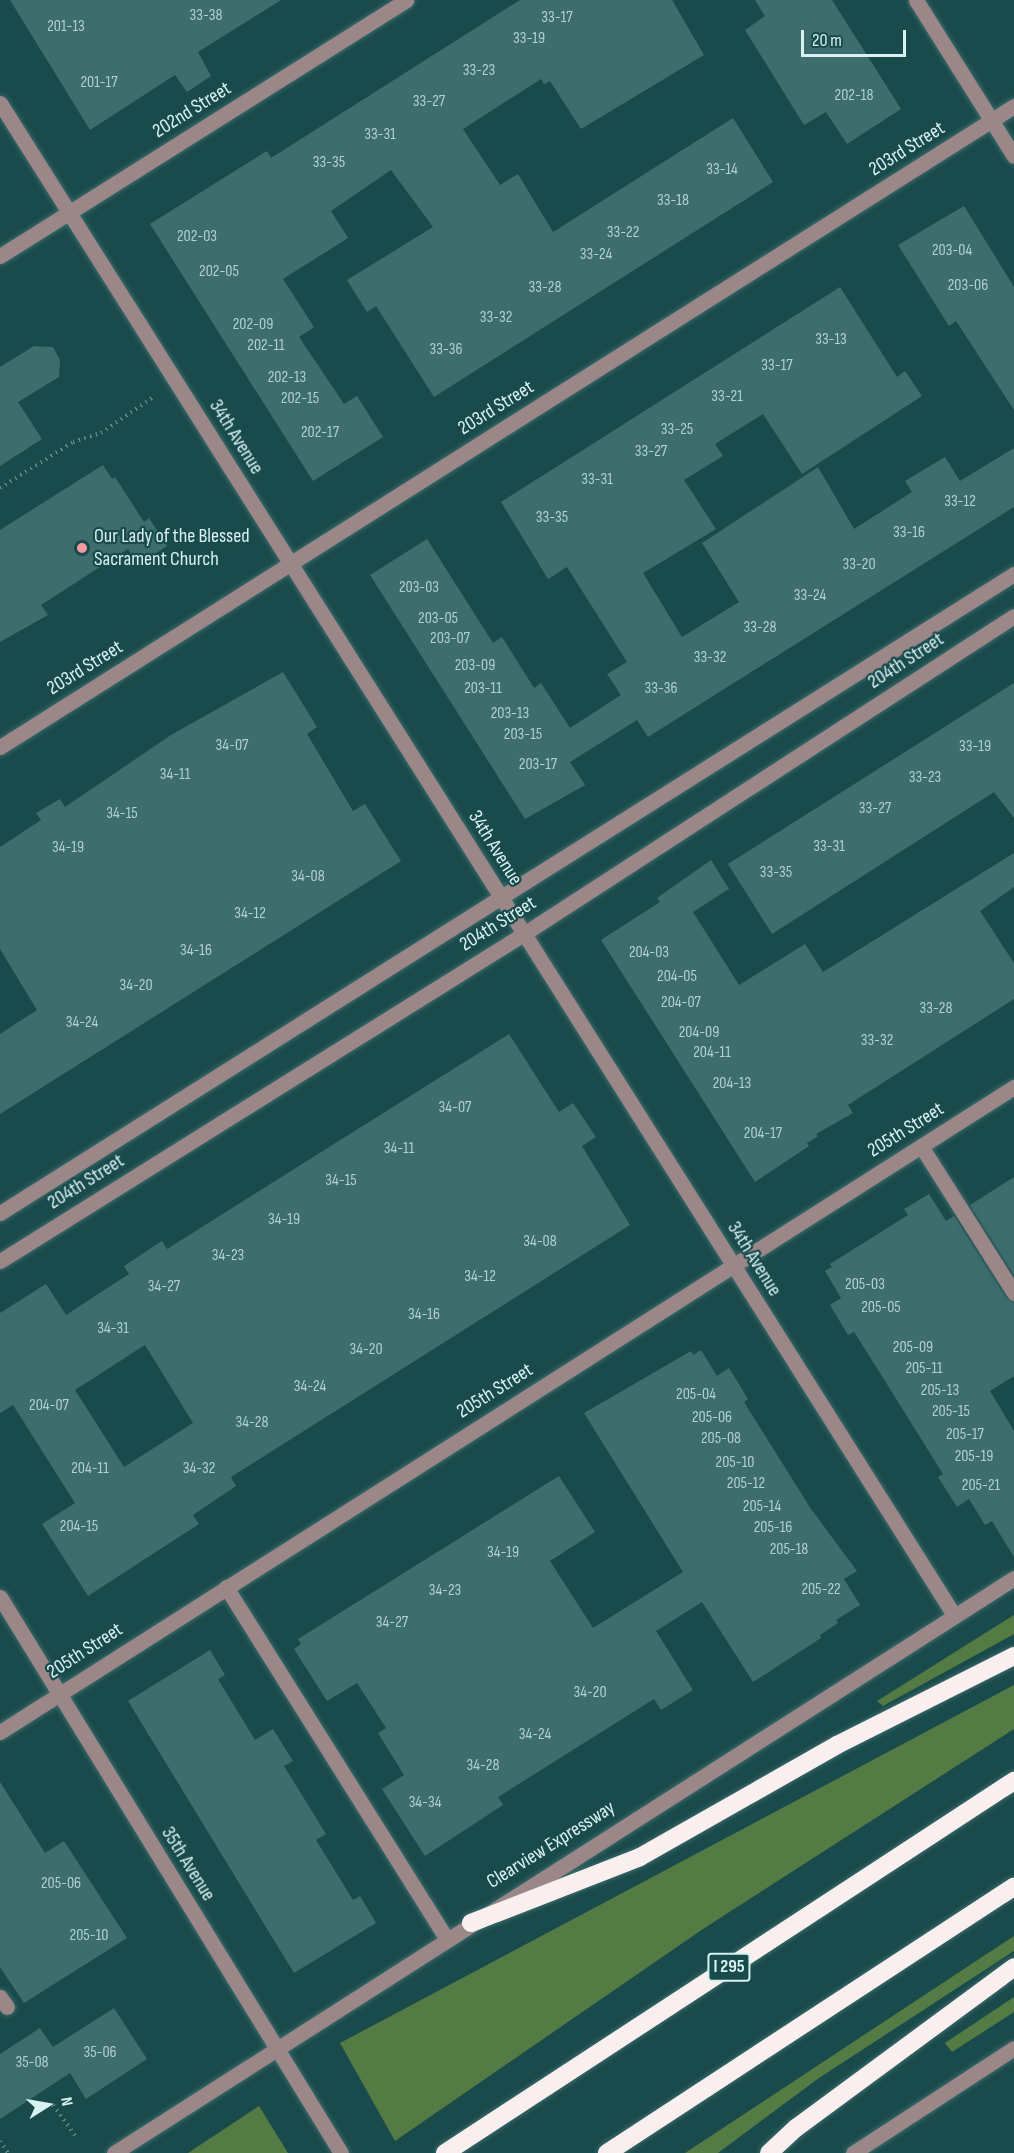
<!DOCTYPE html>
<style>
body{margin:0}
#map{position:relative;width:1014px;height:2153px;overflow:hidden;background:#1a4b4c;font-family:"Sofia Sans Condensed",sans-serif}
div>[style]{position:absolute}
.green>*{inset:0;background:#547b44}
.building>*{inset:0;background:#3e6d6e}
.path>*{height:4px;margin-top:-2px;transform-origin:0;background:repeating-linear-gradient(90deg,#5e8787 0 1.5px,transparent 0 6px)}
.roads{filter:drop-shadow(0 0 2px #3c696a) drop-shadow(0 0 2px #3c696a)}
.minor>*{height:15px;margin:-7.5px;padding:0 7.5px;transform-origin:7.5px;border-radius:7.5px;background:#9b8788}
.highway>*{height:18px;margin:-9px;padding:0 9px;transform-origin:9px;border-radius:9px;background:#f9efef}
.dots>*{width:16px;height:16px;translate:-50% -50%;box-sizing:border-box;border:3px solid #1a4b4c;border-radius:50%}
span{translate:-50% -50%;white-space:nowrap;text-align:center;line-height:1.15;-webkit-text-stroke:4.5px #1a4b4c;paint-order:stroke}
.number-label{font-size:16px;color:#b2d0d0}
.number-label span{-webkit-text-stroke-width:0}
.shield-label span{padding:2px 4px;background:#1a4b4c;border:2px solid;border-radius:4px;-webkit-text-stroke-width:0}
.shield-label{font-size:18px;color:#d8f1f1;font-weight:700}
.street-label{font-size:20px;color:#d8f1f1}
.poi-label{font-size:20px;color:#d8f1f1}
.left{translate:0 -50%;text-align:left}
.north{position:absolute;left:18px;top:2075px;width:60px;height:60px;-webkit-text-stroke:4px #1a4b4c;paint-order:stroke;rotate:79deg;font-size:16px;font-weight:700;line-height:24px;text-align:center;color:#d8f1f1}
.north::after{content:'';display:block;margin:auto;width:21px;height:27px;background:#d8f1f1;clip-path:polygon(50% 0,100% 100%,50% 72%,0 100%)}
.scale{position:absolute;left:801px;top:30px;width:105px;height:27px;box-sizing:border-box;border:3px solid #d8f1f1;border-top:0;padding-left:8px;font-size:18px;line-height:21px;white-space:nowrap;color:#d8f1f1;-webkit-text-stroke:4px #1a4b4c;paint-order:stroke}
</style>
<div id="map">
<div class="green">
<div style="clip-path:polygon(1014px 1615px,1014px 1634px,883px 1706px,877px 1701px)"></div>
<div style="clip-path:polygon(1014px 1685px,1014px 1729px,703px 1929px,395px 2141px,340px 2043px)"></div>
<div style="clip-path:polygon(1014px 1936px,1014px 1951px,819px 2078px,718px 2153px,685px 2153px)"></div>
<div style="clip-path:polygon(1014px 1997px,1014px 2012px,952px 2052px,945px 2043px)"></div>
<div style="clip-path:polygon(259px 2106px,288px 2153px,188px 2153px)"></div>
</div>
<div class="building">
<div style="clip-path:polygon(10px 0,281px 0,198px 52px,211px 76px,187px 92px,175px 75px,90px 130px)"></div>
<div style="clip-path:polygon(520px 0,672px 0,704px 55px,581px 129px,550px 81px,544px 84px,541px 79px,463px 129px,500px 185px,518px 174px,553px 232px,733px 118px,773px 182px,434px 397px,376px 306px,367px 312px,347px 280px,433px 227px,391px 170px,331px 211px,348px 238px,283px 279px,314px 327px,299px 337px,344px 404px,357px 396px,383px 437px,313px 481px,150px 224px,267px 151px,271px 158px)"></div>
<div style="clip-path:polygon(755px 0,832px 0,901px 109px,847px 144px,826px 112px,804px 125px,745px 30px,765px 16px)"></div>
<div style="clip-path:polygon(964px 206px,1014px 287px,1014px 410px,956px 321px,949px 326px,898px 245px)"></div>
<div style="clip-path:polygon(840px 287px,897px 377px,905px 371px,922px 396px,802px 474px,763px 414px,715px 444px,723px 456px,684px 480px,716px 529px,643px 573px,682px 637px,739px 602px,702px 543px,818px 467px,854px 529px,912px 492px,905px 481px,945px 457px,960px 481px,1014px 448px,1014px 507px,648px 737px,637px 720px,570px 762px,585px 785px,525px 819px,370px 575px,427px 539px,493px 643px,502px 637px,534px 688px,541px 683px,570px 728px,621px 695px,607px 674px,627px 662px,567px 567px,548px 579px,501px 502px)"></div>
<div style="clip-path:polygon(34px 346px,53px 347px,60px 360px,59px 377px,18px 402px,42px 439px,0 466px,0 367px)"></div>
<div style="clip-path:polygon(103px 465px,112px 479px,115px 477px,144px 522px,149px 518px,167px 546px,138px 565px,128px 549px,41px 605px,48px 615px,0 642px,0 530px)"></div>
<div style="clip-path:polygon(283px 672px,317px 727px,307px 734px,353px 811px,365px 804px,401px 861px,0 1114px,0 1034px,37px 1010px,0 949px,0 847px,41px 820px,36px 813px,60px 799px,65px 807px,171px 735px)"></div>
<div style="clip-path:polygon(1014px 683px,1014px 818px,994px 792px,772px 934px,728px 864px)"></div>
<div style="clip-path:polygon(1014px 853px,1014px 887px,980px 911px,1014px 963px,1014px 999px,848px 1105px,853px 1113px,816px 1134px,818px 1136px,807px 1143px,809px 1146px,755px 1182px,601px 940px,660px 902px,657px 898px,711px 860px,729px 889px,693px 912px,739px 985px,805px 944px,823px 972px)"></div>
<div style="clip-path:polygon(evenodd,509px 1034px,559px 1112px,573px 1103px,596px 1137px,582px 1146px,630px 1225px,231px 1477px,236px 1486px,193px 1515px,199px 1524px,88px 1596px,42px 1524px,75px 1503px,13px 1405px,0 1413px,0 1313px,46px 1284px,66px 1315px,129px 1274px,124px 1266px,162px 1241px,167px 1249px,509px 1034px,145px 1345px,193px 1423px,124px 1467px,75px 1390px,145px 1345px)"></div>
<div style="clip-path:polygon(1014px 1177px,1014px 1275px,970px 1205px)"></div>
<div style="clip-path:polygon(929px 1194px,946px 1221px,954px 1216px,1006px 1298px,1014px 1303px,1014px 1376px,990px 1391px,1014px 1431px,1014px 1557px,992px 1521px,985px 1525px,969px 1499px,957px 1507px,938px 1477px,943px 1474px,880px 1373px,854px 1332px,848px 1335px,830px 1305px,841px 1298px,825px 1271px,832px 1267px,830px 1264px,908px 1215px,904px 1209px)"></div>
<div style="clip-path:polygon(701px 1350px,717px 1376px,729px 1368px,748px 1399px,744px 1402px,811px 1509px,857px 1571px,844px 1579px,860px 1605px,836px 1620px,838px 1623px,820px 1635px,821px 1638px,753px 1682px,702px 1602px,656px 1631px,693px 1690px,661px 1710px,654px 1699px,498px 1797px,503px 1805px,425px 1856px,382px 1789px,404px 1775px,378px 1733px,386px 1728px,357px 1683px,327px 1701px,294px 1649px,301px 1644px,298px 1639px,559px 1476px,595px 1532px,550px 1561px,593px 1628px,683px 1572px,584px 1413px,691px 1351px,693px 1355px)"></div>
<div style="clip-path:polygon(210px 1650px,225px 1675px,218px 1679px,255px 1740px,273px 1729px,293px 1761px,284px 1766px,326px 1834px,316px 1840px,353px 1900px,360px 1896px,376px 1923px,294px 1973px,128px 1701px)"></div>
<div style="clip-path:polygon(0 1782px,45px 1853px,64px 1841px,127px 1938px,24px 2003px,0 1967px)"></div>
<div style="clip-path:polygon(114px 2008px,147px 2059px,86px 2099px,70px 2073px,0 2119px,0 2054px,40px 2028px,53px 2047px)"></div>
</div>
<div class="path">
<div style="left:0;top:488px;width:86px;rotate:-32.2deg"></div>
<div style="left:73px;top:442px;width:29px;rotate:-18deg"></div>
<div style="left:101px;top:433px;width:62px;rotate:-34.5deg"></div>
<div style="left:53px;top:2105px;width:39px;rotate:54deg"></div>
<div style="left:0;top:2141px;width:14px;rotate:56deg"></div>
</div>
<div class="roads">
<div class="minor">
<div style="left:916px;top:0;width:184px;rotate:57.9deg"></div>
<div style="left:0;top:103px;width:1788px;rotate:57.75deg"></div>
<div style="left:0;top:256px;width:480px;rotate:-32.2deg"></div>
<div style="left:0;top:747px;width:1200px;rotate:-32.3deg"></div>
<div style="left:921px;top:1146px;width:174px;rotate:57.7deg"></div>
<div style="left:0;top:1213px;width:1199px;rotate:-32.22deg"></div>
<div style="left:0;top:1261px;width:615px;rotate:-31.99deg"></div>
<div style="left:522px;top:935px;width:586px;rotate:-32.96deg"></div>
<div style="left:226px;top:1587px;width:416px;rotate:57.9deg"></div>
<div style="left:0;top:1597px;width:652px;rotate:58.48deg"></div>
<div style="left:0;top:1732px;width:1202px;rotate:-32.46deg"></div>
<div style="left:0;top:1997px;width:12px;rotate:55deg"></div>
<div style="left:114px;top:2153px;width:1068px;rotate:-32.57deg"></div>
<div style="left:853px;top:2153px;width:192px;rotate:-33.1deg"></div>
</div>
<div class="highway">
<div style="left:471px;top:1923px;width:181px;rotate:-21.3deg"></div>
<div style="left:640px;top:1857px;width:227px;rotate:-29.6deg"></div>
<div style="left:837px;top:1745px;width:198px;rotate:-26.7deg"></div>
<div style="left:445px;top:2153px;width:680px;rotate:-33.18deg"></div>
<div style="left:607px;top:2153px;width:486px;rotate:-33.2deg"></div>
<div style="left:769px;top:2153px;width:37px;rotate:-43deg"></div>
<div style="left:796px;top:2128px;width:271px;rotate:-36.4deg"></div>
</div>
</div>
<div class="dots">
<div style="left:82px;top:548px;background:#f59b9f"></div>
</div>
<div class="number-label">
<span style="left:206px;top:16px">33-38</span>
<span style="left:557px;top:18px">33-17</span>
<span style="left:66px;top:27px">201-13</span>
<span style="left:529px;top:39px">33-19</span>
<span style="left:479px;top:71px">33-23</span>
<span style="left:99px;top:83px">201-17</span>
<span style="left:854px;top:96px">202-18</span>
<span style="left:429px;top:102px">33-27</span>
<span style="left:380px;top:135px">33-31</span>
<span style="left:329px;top:163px">33-35</span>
<span style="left:722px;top:170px">33-14</span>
<span style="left:673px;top:201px">33-18</span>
<span style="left:623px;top:233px">33-22</span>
<span style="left:197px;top:237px">202-03</span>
<span style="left:952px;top:251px">203-04</span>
<span style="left:596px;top:255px">33-24</span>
<span style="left:219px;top:272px">202-05</span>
<span style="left:968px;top:286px">203-06</span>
<span style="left:545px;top:288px">33-28</span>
<span style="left:496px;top:318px">33-32</span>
<span style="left:253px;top:325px">202-09</span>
<span style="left:831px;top:340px">33-13</span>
<span style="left:266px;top:346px">202-11</span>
<span style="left:446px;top:350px">33-36</span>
<span style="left:777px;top:366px">33-17</span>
<span style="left:287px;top:378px">202-13</span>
<span style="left:727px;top:397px">33-21</span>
<span style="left:300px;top:399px">202-15</span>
<span style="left:677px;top:430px">33-25</span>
<span style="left:320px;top:433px">202-17</span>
<span style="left:651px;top:452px">33-27</span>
<span style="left:597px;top:480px">33-31</span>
<span style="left:960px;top:502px">33-12</span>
<span style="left:552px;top:518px">33-35</span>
<span style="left:909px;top:533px">33-16</span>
<span style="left:859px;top:565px">33-20</span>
<span style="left:419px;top:588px">203-03</span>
<span style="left:810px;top:596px">33-24</span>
<span style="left:438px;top:619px">203-05</span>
<span style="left:760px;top:628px">33-28</span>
<span style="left:450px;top:639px">203-07</span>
<span style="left:710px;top:658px">33-32</span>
<span style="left:475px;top:666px">203-09</span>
<span style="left:483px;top:689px">203-11</span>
<span style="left:661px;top:689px">33-36</span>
<span style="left:510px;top:714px">203-13</span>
<span style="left:523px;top:735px">203-15</span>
<span style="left:232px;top:746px">34-07</span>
<span style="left:975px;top:747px">33-19</span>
<span style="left:538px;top:765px">203-17</span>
<span style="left:175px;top:775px">34-11</span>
<span style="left:925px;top:778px">33-23</span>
<span style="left:875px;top:809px">33-27</span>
<span style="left:122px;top:814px">34-15</span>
<span style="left:829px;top:847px">33-31</span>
<span style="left:68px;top:848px">34-19</span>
<span style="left:776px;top:873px">33-35</span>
<span style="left:308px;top:877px">34-08</span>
<span style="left:250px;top:914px">34-12</span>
<span style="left:196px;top:951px">34-16</span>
<span style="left:649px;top:953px">204-03</span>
<span style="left:677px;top:977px">204-05</span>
<span style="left:136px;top:986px">34-20</span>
<span style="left:681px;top:1003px">204-07</span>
<span style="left:936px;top:1009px">33-28</span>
<span style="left:82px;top:1023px">34-24</span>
<span style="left:699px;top:1033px">204-09</span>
<span style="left:877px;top:1041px">33-32</span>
<span style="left:712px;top:1053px">204-11</span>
<span style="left:732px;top:1084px">204-13</span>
<span style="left:455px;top:1108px">34-07</span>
<span style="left:763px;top:1134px">204-17</span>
<span style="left:399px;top:1149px">34-11</span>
<span style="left:341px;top:1181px">34-15</span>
<span style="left:284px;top:1220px">34-19</span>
<span style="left:540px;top:1242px">34-08</span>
<span style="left:228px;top:1256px">34-23</span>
<span style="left:480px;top:1277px">34-12</span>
<span style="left:865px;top:1285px">205-03</span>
<span style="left:164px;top:1287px">34-27</span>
<span style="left:881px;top:1308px">205-05</span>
<span style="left:424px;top:1315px">34-16</span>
<span style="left:113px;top:1329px">34-31</span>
<span style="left:913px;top:1348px">205-09</span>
<span style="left:366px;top:1350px">34-20</span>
<span style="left:924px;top:1369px">205-11</span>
<span style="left:310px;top:1387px">34-24</span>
<span style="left:940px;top:1391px">205-13</span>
<span style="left:696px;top:1395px">205-04</span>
<span style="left:49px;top:1406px">204-07</span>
<span style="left:951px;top:1412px">205-15</span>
<span style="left:712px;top:1418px">205-06</span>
<span style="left:252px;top:1423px">34-28</span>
<span style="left:965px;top:1435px">205-17</span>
<span style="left:721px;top:1439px">205-08</span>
<span style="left:974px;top:1457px">205-19</span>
<span style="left:735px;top:1463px">205-10</span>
<span style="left:90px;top:1469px">204-11</span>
<span style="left:199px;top:1469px">34-32</span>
<span style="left:746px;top:1484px">205-12</span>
<span style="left:981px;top:1486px">205-21</span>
<span style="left:762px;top:1507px">205-14</span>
<span style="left:79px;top:1527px">204-15</span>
<span style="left:773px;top:1528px">205-16</span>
<span style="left:789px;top:1550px">205-18</span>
<span style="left:503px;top:1553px">34-19</span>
<span style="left:821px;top:1590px">205-22</span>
<span style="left:445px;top:1591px">34-23</span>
<span style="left:392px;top:1623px">34-27</span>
<span style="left:590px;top:1693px">34-20</span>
<span style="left:535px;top:1735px">34-24</span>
<span style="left:483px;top:1766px">34-28</span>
<span style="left:425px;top:1803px">34-34</span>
<span style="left:61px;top:1884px">205-06</span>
<span style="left:89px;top:1936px">205-10</span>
<span style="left:100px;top:2053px">35-06</span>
<span style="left:32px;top:2063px">35-08</span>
</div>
<div class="shield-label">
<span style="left:729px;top:1967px">I 295</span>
</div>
<div class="street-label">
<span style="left:192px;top:110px;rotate:-32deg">202nd Street</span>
<span style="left:907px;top:149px;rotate:-32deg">203rd Street</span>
<span style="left:496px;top:408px;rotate:-32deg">203rd Street</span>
<span style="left:236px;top:437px;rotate:58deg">34th Avenue</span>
<span style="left:906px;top:661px;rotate:-33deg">204th Street</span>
<span style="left:85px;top:668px;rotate:-32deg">203rd Street</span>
<span style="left:495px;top:848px;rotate:58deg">34th Avenue</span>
<span style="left:498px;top:924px;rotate:-32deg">204th Street</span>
<span style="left:906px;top:1130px;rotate:-32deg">205th Street</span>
<span style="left:86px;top:1182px;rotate:-32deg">204th Street</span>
<span style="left:754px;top:1259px;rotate:58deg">34th Avenue</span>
<span style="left:495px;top:1391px;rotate:-32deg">205th Street</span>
<span style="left:85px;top:1651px;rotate:-33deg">205th Street</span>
<span style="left:551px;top:1845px;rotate:-32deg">Clearview Expressway</span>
<span style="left:188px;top:1864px;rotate:58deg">35th Avenue</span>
</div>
<div class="poi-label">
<span class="left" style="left:94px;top:548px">Our Lady of the Blessed<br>Sacrament Church</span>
</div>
<div class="north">N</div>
<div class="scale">20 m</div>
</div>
